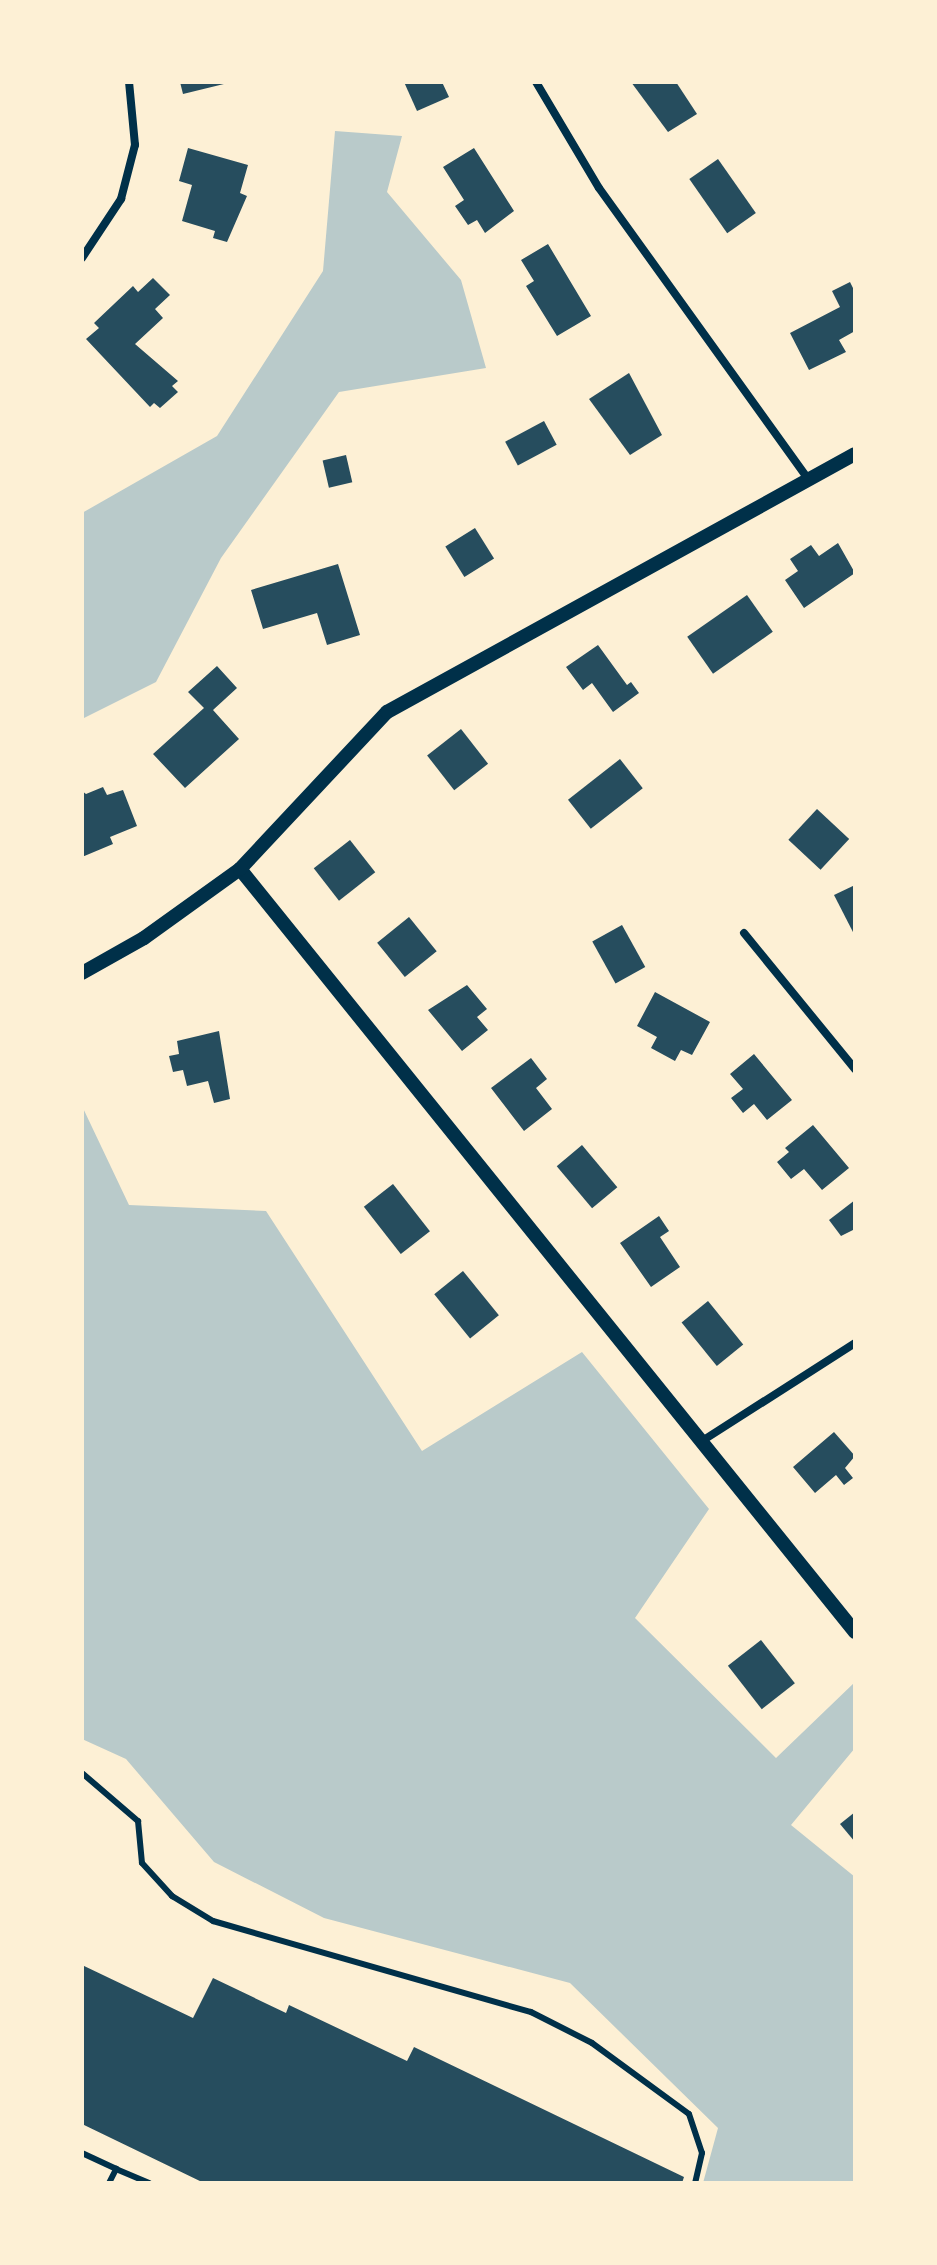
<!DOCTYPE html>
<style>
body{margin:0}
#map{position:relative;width:937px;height:2265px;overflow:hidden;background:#fdf0d5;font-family:"Alegreya Sans",sans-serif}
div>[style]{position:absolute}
.green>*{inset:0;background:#b9caca}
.building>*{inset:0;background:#264d5e;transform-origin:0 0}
.service>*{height:6px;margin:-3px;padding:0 3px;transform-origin:3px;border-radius:3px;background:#003049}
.minor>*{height:8px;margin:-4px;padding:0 4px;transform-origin:4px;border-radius:4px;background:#003049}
.tertiary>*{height:14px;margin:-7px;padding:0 7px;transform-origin:7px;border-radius:7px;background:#003049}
span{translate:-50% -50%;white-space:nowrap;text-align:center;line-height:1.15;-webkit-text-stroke:8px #fdf0d5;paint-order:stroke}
.frame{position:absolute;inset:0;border:84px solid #fdf0d5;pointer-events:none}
</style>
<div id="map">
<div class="green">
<div style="clip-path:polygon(335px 131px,402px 136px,387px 192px,461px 280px,486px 368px,339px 392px,221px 558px,156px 682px,82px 719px,82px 513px,217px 436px,323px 271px)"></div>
<div style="clip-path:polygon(82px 1106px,129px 1205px,266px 1211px,422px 1451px,582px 1352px,709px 1509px,635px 1618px,776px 1758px,855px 1682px,855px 1748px,791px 1825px,855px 1877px,855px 2183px,703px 2183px,718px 2128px,570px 1983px,324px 1918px,214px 1862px,126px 1759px,82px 1739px)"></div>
</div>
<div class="building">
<div style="clip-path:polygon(180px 82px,228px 82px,228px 83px,183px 94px)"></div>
<div style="clip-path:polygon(404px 82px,442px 82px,449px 97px,417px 111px)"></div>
<div style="clip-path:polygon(631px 82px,676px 82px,697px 114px,668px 132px)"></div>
<div style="clip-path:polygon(188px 148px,248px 165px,240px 193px,247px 196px,227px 242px,213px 238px,215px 231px,182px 221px,192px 185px,179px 181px)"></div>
<div style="clip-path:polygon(474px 148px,514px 211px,485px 233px,477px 220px,468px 225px,455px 206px,464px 200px,443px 167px)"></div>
<div style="left:718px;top:159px;width:66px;height:35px;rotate:55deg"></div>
<div style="clip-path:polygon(548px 244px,591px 316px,557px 336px,526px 286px,534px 281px,521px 260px)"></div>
<div style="clip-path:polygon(153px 278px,170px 295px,155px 309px,163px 318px,135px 344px,178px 381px,172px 386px,178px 392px,160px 408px,154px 403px,150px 407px,86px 339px,99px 328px,94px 323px,133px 286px,138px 292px)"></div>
<div style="clip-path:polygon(850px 282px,855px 292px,855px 331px,839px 340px,846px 352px,809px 370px,790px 333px,840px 307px,832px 291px)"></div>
<div style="clip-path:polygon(629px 373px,662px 435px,630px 455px,589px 399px)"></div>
<div style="left:544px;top:421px;width:27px;height:44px;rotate:62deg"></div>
<div style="left:346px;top:455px;width:28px;height:24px;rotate:77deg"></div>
<div style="left:475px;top:528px;width:36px;height:35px;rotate:58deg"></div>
<div style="clip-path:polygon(838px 543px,855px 573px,804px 608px,785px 580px,798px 571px,790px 559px,811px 545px,819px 556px)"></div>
<div style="clip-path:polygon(338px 564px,360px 635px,327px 645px,317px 613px,263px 629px,251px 590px)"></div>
<div style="left:747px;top:595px;width:45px;height:73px;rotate:55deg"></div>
<div style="clip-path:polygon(598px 645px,627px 685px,631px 682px,639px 693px,613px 712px,592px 683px,583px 690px,566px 667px)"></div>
<div style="clip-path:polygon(217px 666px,237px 688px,213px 710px,239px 739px,185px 788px,153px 754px,204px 708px,188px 692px)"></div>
<div style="left:461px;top:729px;width:44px;height:43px;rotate:52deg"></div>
<div style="left:620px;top:759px;width:37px;height:66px;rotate:52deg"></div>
<div style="clip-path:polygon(103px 787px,107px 795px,123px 790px,137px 826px,110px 837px,113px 844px,82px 857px,82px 791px,86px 794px)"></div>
<div style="left:817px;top:809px;width:44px;height:42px;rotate:43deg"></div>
<div style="left:350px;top:840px;width:41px;height:46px;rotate:52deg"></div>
<div style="clip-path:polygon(855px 885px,855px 936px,834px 895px)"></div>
<div style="left:409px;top:917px;width:44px;height:41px;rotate:51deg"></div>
<div style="left:622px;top:925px;width:48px;height:34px;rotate:61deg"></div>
<div style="clip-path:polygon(467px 985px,487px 1009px,477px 1017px,488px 1030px,462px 1051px,428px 1010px)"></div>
<div style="clip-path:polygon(655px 992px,710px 1022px,692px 1055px,681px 1050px,675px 1061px,651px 1048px,657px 1037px,637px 1026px)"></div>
<div style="clip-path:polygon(219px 1031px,230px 1099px,214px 1103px,208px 1081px,187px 1086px,183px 1070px,173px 1072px,169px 1056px,179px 1054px,177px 1041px)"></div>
<div style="clip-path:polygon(754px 1054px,792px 1100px,767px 1120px,754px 1104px,743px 1113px,731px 1098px,743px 1089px,730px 1074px)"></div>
<div style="clip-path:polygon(531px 1058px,547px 1079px,536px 1088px,552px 1109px,524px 1131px,491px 1088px)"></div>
<div style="clip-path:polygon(813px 1125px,849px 1168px,822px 1190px,804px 1169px,791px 1179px,777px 1162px,789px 1152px,785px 1148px)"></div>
<div style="left:582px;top:1145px;width:55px;height:33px;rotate:50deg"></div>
<div style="left:393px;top:1184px;width:60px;height:37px;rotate:52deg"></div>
<div style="clip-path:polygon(855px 1200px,855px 1229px,841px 1236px,829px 1220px)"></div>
<div style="clip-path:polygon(659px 1216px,669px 1231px,660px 1237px,680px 1267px,651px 1287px,620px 1243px)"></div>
<div style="left:463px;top:1271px;width:57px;height:37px;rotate:51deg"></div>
<div style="left:708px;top:1301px;width:56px;height:34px;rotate:51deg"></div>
<div style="clip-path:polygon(834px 1432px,855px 1456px,845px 1468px,853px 1478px,844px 1485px,836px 1475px,815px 1493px,793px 1467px)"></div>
<div style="left:761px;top:1640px;width:55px;height:42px;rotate:52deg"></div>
<div style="clip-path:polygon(855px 1812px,855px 1842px,840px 1824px)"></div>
<div style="clip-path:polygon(82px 1965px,193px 2018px,213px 1978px,286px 2013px,289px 2005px,407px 2061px,414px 2047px,684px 2177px,682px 2183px,204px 2183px,82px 2124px)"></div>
</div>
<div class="service">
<div style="left:82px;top:1773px;width:74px;rotate:40.6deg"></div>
<div style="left:138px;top:1821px;width:42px;rotate:84.6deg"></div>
<div style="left:142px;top:1863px;width:45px;rotate:47.7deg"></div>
<div style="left:172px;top:1896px;width:48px;rotate:31.4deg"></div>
<div style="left:213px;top:1921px;width:331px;rotate:16deg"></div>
<div style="left:531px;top:2012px;width:68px;rotate:26.9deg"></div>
<div style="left:592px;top:2043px;width:120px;rotate:36.2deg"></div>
<div style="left:689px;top:2114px;width:41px;rotate:71.6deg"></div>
<div style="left:702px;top:2153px;width:31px;rotate:103deg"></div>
<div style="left:82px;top:2153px;width:38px;rotate:25deg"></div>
<div style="left:109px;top:2183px;width:16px;rotate:-63deg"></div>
<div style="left:116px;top:2169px;width:36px;rotate:23deg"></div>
</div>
<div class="minor">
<div style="left:536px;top:82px;width:123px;rotate:59.3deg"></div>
<div style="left:599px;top:188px;width:356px;rotate:54.3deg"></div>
<div style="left:82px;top:258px;width:71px;rotate:-56.5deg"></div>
<div style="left:121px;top:199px;width:56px;rotate:-75.5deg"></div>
<div style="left:135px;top:145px;width:63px;rotate:-95.4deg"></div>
<div style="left:744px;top:933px;width:176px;rotate:50.8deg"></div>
<div style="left:702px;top:1441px;width:182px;rotate:-32.6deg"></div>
</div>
<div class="tertiary">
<div style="left:240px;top:869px;width:980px;rotate:51.13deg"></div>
<div style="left:82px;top:973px;width:71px;rotate:-29.4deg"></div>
<div style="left:144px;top:938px;width:118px;rotate:-35.7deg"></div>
<div style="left:240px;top:869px;width:215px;rotate:-46.9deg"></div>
<div style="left:387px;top:712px;width:534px;rotate:-28.87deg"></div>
</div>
<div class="frame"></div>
</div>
